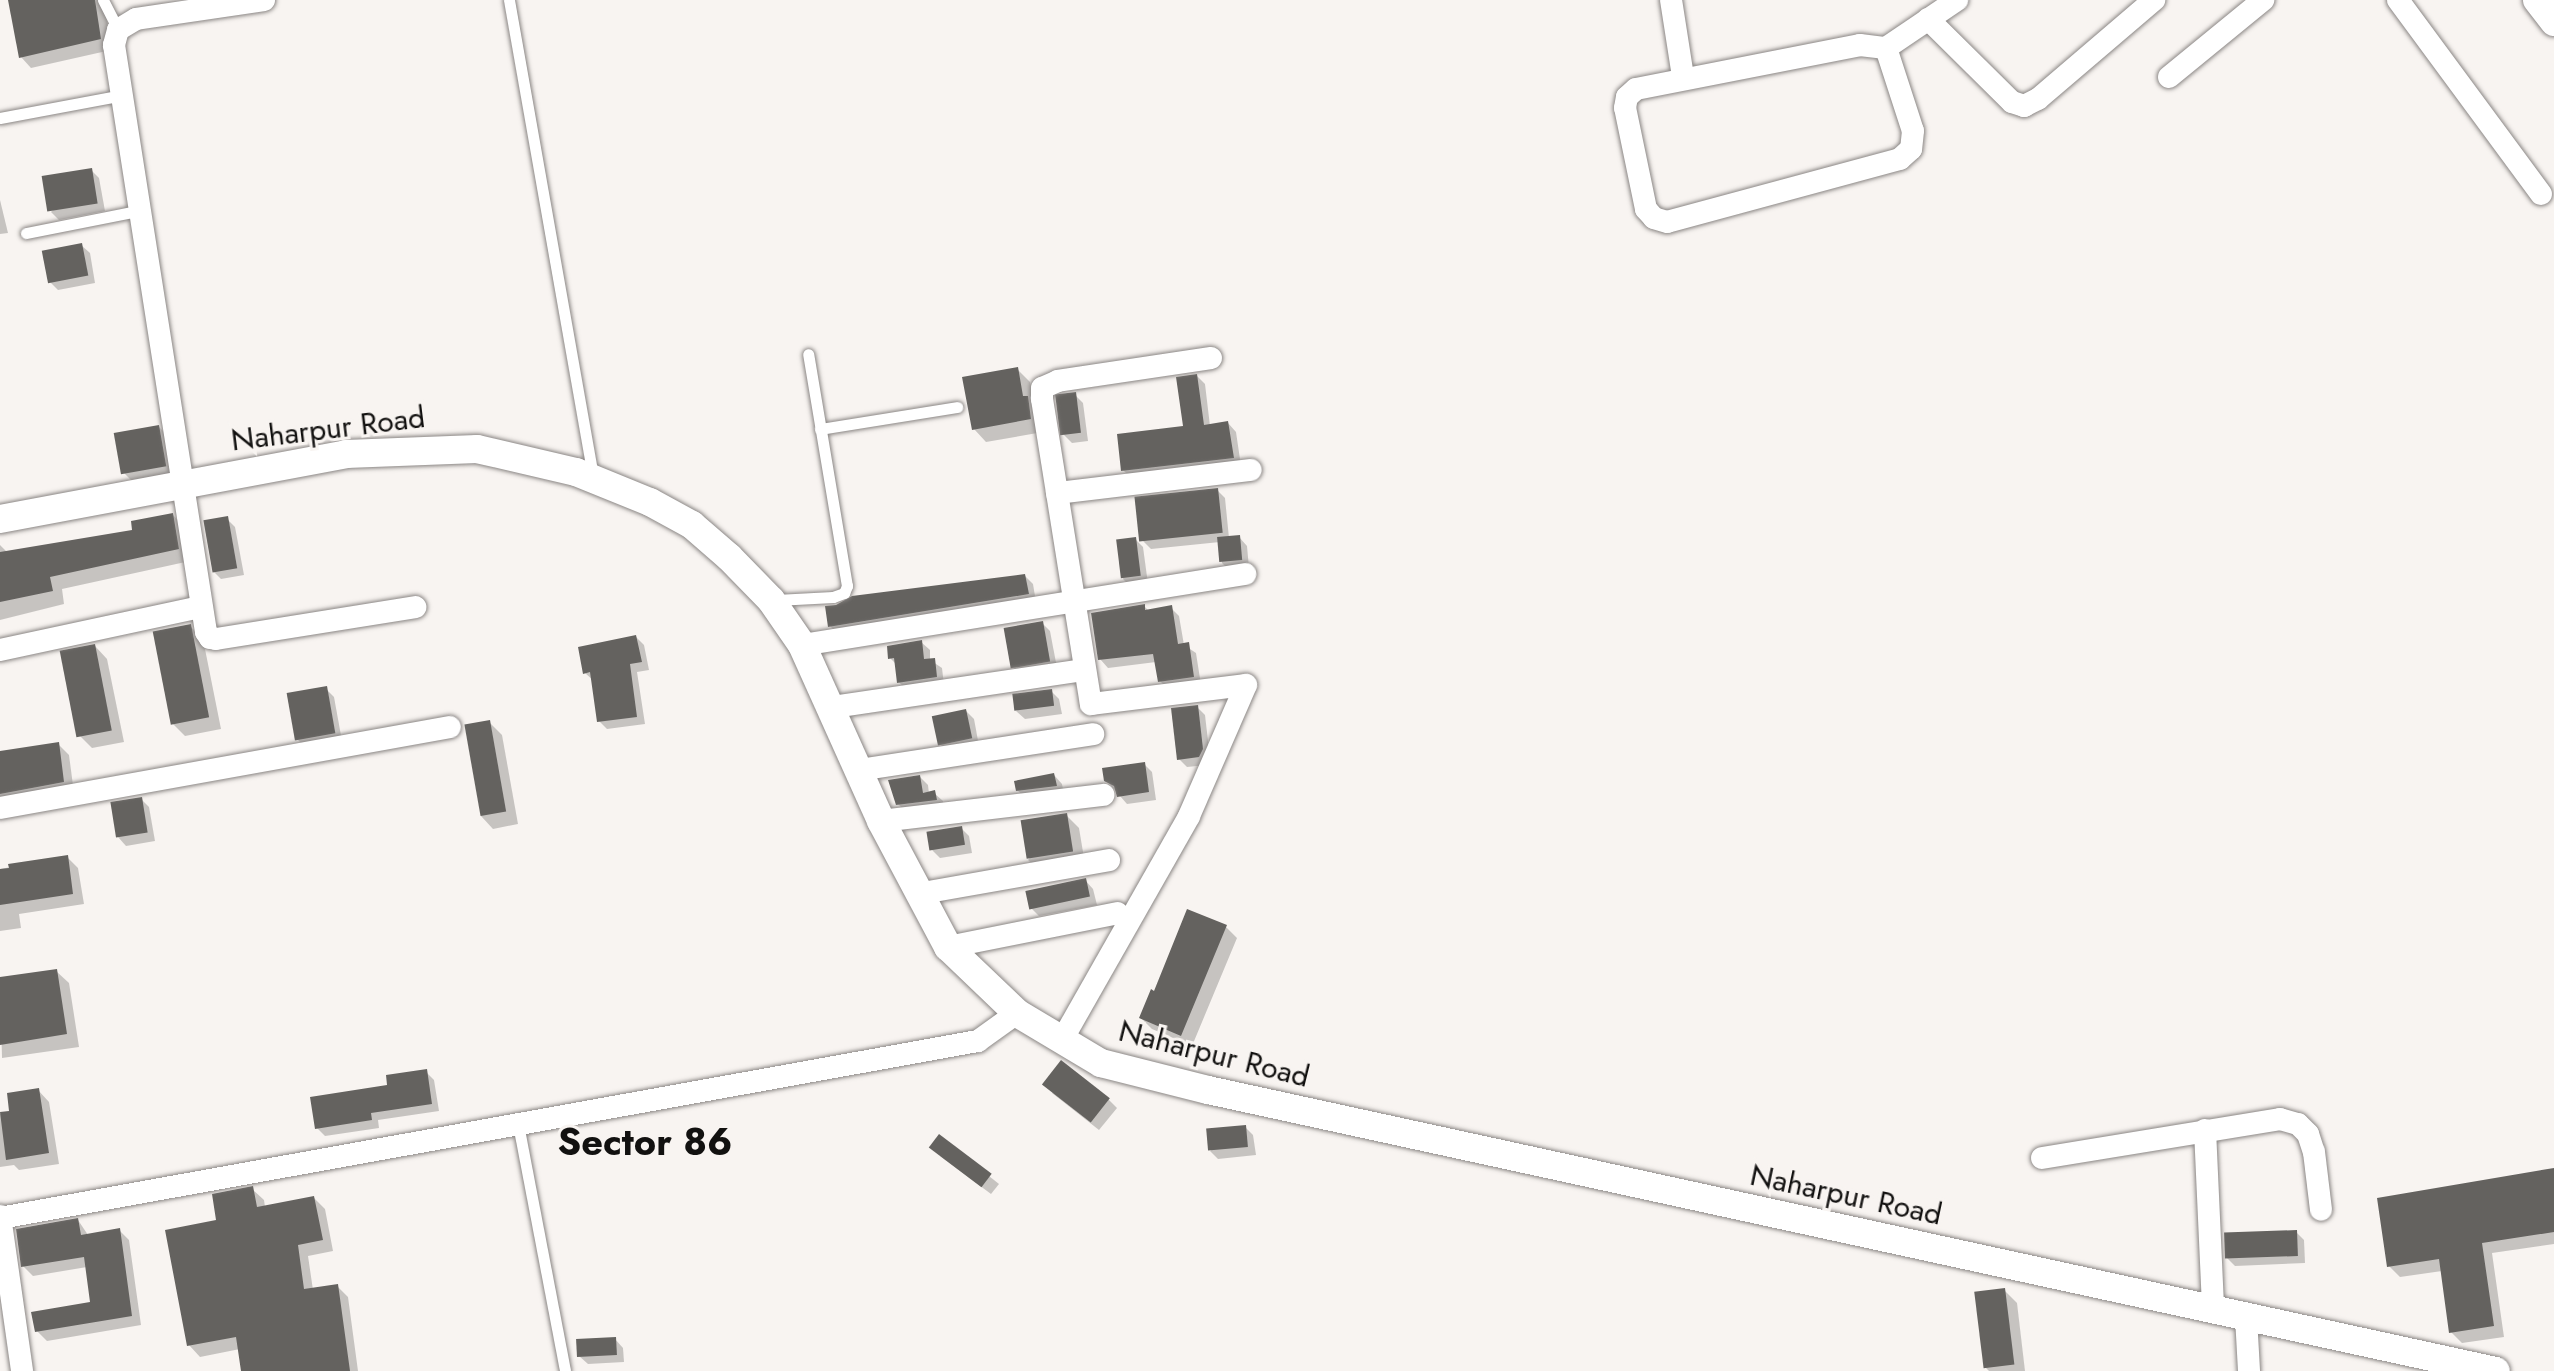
<!DOCTYPE html>
<style>
body{margin:0}
#map{position:relative;width:2554px;height:1371px;overflow:hidden;background:#f8f4f1;font-family:Jost,sans-serif}
div>[style]{position:absolute}
.shadow>*{inset:0;background:#0003}
.building>*{inset:0;background:#64625f;transform-origin:0 0}
.roads{filter:drop-shadow(0 0 2px #8a8684) drop-shadow(0 0 2px #8a8684)}
.service>*{height:11px;margin:-5.5px;padding:0 5.5px;transform-origin:5.5px;border-radius:5.5px;background:#fff}
.minor>*{height:22px;margin:-11px;padding:0 11px;transform-origin:11px;border-radius:11px;background:#fff}
.tertiary>*{height:28px;margin:-14px;padding:0 14px;transform-origin:14px;border-radius:14px;background:#fff}
span{translate:-50% -50%;white-space:nowrap;text-align:center;line-height:1.15;-webkit-text-stroke:6px #f8f4f1;paint-order:stroke}
.street-label{font-size:30px;color:#121110}
.district-label{font-size:38px;color:#121110;font-weight:700}
</style>
<div id="map">
<div class="shadow">
<div style="clip-path:polygon(10px 0,104px 0,111px 50px,31px 68px,21px 57px)"></div>
<div style="clip-path:polygon(91px 170px,99px 178px,105px 211px,59px 220px,51px 212px)"></div>
<div style="clip-path:polygon(0 200px,8px 233px,0 234px)"></div>
<div style="clip-path:polygon(81px 245px,90px 253px,95px 283px,58px 290px,49px 281px)"></div>
<div style="clip-path:polygon(1017px 369px,1030px 382px,1043px 432px,986px 442px,974px 429px)"></div>
<div style="clip-path:polygon(1197px 376px,1205px 384px,1210px 426px,1228px 423px,1236px 432px,1241px 466px,1131px 478px,1123px 470px,1185px 428px)"></div>
<div style="clip-path:polygon(1075px 395px,1083px 403px,1088px 441px,1072px 443px,1064px 435px)"></div>
<div style="clip-path:polygon(159px 427px,167px 435px,173px 473px,132px 481px,124px 473px)"></div>
<div style="clip-path:polygon(1217px 490px,1225px 498px,1229px 538px,1239px 537px,1247px 546px,1249px 568px,1230px 571px,1222px 563px,1220px 542px,1151px 549px,1143px 541px)"></div>
<div style="clip-path:polygon(173px 515px,185px 528px,190px 561px,62px 589px,64px 604px,0 620px,0 545px,7px 552px,135px 532px)"></div>
<div style="clip-path:polygon(227px 519px,235px 527px,244px 575px,221px 579px,213px 571px)"></div>
<div style="clip-path:polygon(1135px 539px,1143px 547px,1148px 584px,1131px 587px,1123px 579px)"></div>
<div style="clip-path:polygon(1025px 576px,1033px 584px,1036px 602px,838px 634px,830px 626px)"></div>
<div style="clip-path:polygon(1144px 606px,1149px 611px,1171px 608px,1179px 616px,1184px 645px,1196px 653px,1201px 685px,1168px 689px,1160px 681px,1156px 662px,1108px 668px,1100px 659px)"></div>
<div style="clip-path:polygon(1042px 623px,1050px 631px,1057px 668px,1020px 674px,1012px 666px)"></div>
<div style="clip-path:polygon(190px 626px,203px 639px,221px 729px,185px 736px,172px 723px)"></div>
<div style="clip-path:polygon(636px 637px,644px 645px,649px 670px,637px 672px,645px 724px,607px 729px,599px 721px,594px 681px,585px 673px)"></div>
<div style="clip-path:polygon(921px 642px,930px 650px,930px 660px,942px 668px,944px 685px,907px 691px,899px 682px,896px 664px,890px 658px)"></div>
<div style="clip-path:polygon(95px 646px,107px 659px,124px 742px,92px 748px,79px 735px)"></div>
<div style="clip-path:polygon(326px 689px,334px 697px,342px 741px,306px 748px,298px 740px)"></div>
<div style="clip-path:polygon(1051px 691px,1059px 699px,1062px 714px,1025px 719px,1016px 711px)"></div>
<div style="clip-path:polygon(1197px 707px,1205px 715px,1210px 758px,1207px 765px,1187px 767px,1179px 759px)"></div>
<div style="clip-path:polygon(966px 711px,974px 719px,979px 746px,947px 751px,939px 743px)"></div>
<div style="clip-path:polygon(489px 722px,502px 735px,518px 824px,493px 829px,481px 816px)"></div>
<div style="clip-path:polygon(58px 744px,69px 755px,74px 793px,0 812px,0 757px)"></div>
<div style="clip-path:polygon(1144px 764px,1152px 772px,1156px 800px,1127px 804px,1106px 780px)"></div>
<div style="clip-path:polygon(1054px 775px,1062px 784px,1064px 794px,1026px 798px,1017px 790px)"></div>
<div style="clip-path:polygon(920px 777px,928px 785px,929px 794px,934px 793px,943px 801px,944px 808px,906px 812px,898px 804px)"></div>
<div style="clip-path:polygon(141px 799px,149px 807px,155px 841px,126px 846px,118px 837px)"></div>
<div style="clip-path:polygon(1066px 815px,1079px 828px,1085px 864px,1041px 872px,1028px 860px)"></div>
<div style="clip-path:polygon(961px 828px,969px 836px,972px 853px,940px 858px,932px 850px)"></div>
<div style="clip-path:polygon(67px 857px,78px 868px,84px 904px,19px 914px,21px 928px,0 931px,0 869px)"></div>
<div style="clip-path:polygon(1085px 880px,1093px 889px,1097px 905px,1039px 916px,1031px 908px)"></div>
<div style="clip-path:polygon(1188px 911px,1226px 927px,1237px 938px,1192px 1046px,1152px 1029px,1141px 1018px,1155px 993px)"></div>
<div style="clip-path:polygon(56px 971px,69px 983px,79px 1047px,2px 1058px,0 979px)"></div>
<div style="clip-path:polygon(426px 1072px,434px 1080px,439px 1111px,378px 1120px,379px 1128px,325px 1136px,317px 1128px,390px 1087px)"></div>
<div style="clip-path:polygon(38px 1090px,49px 1102px,59px 1164px,19px 1170px,14px 1165px,0 1167px,0 1114px,12px 1113px)"></div>
<div style="clip-path:polygon(1052px 1093px,1109px 1100px,1117px 1108px,1099px 1130px)"></div>
<div style="clip-path:polygon(1245px 1127px,1253px 1135px,1256px 1155px,1218px 1159px,1210px 1151px)"></div>
<div style="clip-path:polygon(940px 1137px,999px 1184px,991px 1194px,940px 1156px)"></div>
<div style="clip-path:polygon(2554px 1170px,2554px 1244px,2492px 1253px,2504px 1337px,2462px 1343px,2451px 1332px,2442px 1271px,2400px 1277px,2389px 1266px)"></div>
<div style="clip-path:polygon(252px 1189px,264px 1200px,265px 1207px,314px 1198px,325px 1209px,333px 1251px,308px 1256px,313px 1290px,337px 1286px,348px 1297px,358px 1371px,243px 1371px,240px 1349px,200px 1357px,189px 1345px,218px 1221px)"></div>
<div style="clip-path:polygon(78px 1220px,88px 1235px,119px 1230px,129px 1240px,141px 1325px,47px 1341px,37px 1331px,93px 1304px,87px 1267px,33px 1276px,23px 1266px)"></div>
<div style="clip-path:polygon(2296px 1232px,2304px 1240px,2305px 1263px,2235px 1266px,2227px 1258px)"></div>
<div style="clip-path:polygon(2004px 1290px,2017px 1303px,2025px 1371px,1989px 1371px,1984px 1366px)"></div>
<div style="clip-path:polygon(615px 1339px,623px 1348px,624px 1362px,588px 1364px,579px 1356px)"></div>
</div>
<div class="building">
<div style="clip-path:polygon(8px 0,95px 0,101px 39px,19px 58px)"></div>
<div style="left:92px;top:168px;width:36px;height:51px;rotate:81deg"></div>
<div style="left:82px;top:243px;width:33px;height:41px;rotate:79deg"></div>
<div style="clip-path:polygon(1018px 367px,1023px 396px,1028px 396px,1031px 419px,972px 430px,962px 377px)"></div>
<div style="clip-path:polygon(1197px 374px,1204px 425px,1228px 421px,1234px 458px,1121px 471px,1117px 434px,1183px 426px,1176px 377px)"></div>
<div style="left:1076px;top:392px;width:41px;height:21px;rotate:83deg"></div>
<div style="left:159px;top:425px;width:42px;height:46px;rotate:80deg"></div>
<div style="left:1218px;top:488px;width:45px;height:84px;rotate:84deg"></div>
<div style="clip-path:polygon(173px 513px,179px 549px,50px 577px,53px 591px,0 602px,0 552px,132px 530px,131px 521px)"></div>
<div style="left:228px;top:516px;width:53px;height:25px;rotate:80deg"></div>
<div style="left:1240px;top:535px;width:25px;height:23px;rotate:85deg"></div>
<div style="left:1136px;top:537px;width:39px;height:20px;rotate:83deg"></div>
<div style="clip-path:polygon(1025px 574px,1029px 594px,828px 627px,825px 606px,836px 605px,852px 596px)"></div>
<div style="clip-path:polygon(1145px 604px,1145px 610px,1172px 605px,1178px 644px,1189px 642px,1194px 677px,1158px 682px,1153px 654px,1098px 660px,1091px 613px)"></div>
<div style="left:1043px;top:621px;width:41px;height:40px;rotate:80deg"></div>
<div style="left:191px;top:624px;width:95px;height:39px;rotate:79deg"></div>
<div style="clip-path:polygon(636px 635px,642px 662px,630px 664px,637px 717px,597px 722px,590px 672px,583px 674px,578px 647px)"></div>
<div style="clip-path:polygon(922px 640px,924px 659px,935px 658px,937px 677px,897px 683px,894px 658px,888px 659px,887px 646px)"></div>
<div style="left:95px;top:644px;width:88px;height:36px;rotate:79deg"></div>
<div style="left:327px;top:686px;width:48px;height:41px;rotate:80deg"></div>
<div style="left:1052px;top:689px;width:17px;height:40px;rotate:83deg"></div>
<div style="clip-path:polygon(1198px 705px,1203px 749px,1199px 757px,1177px 760px,1171px 708px)"></div>
<div style="left:966px;top:709px;width:30px;height:35px;rotate:78deg"></div>
<div style="left:490px;top:720px;width:93px;height:26px;rotate:80deg"></div>
<div style="clip-path:polygon(59px 742px,64px 782px,0 794px,0 751px)"></div>
<div style="clip-path:polygon(1145px 762px,1149px 792px,1117px 797px,1114px 786px,1104px 781px,1102px 768px)"></div>
<div style="clip-path:polygon(1054px 773px,1057px 786px,1016px 791px,1014px 781px)"></div>
<div style="clip-path:polygon(920px 775px,923px 793px,935px 790px,937px 800px,896px 805px,888px 780px)"></div>
<div style="left:142px;top:797px;width:36px;height:32px;rotate:81deg"></div>
<div style="left:1067px;top:813px;width:39px;height:47px;rotate:81deg"></div>
<div style="left:962px;top:826px;width:19px;height:36px;rotate:81deg"></div>
<div style="clip-path:polygon(68px 855px,73px 894px,0 905px,0 869px,9px 868px,8px 864px)"></div>
<div style="left:1086px;top:878px;width:19px;height:62px;rotate:78deg"></div>
<div style="clip-path:polygon(1187px 909px,1227px 925px,1181px 1036px,1139px 1018px,1151px 989px,1154px 991px)"></div>
<div style="clip-path:polygon(57px 969px,67px 1034px,0 1045px,0 977px)"></div>
<div style="left:1061px;top:1060px;width:62px;height:31px;rotate:38deg"></div>
<div style="clip-path:polygon(427px 1069px,432px 1104px,371px 1113px,372px 1120px,315px 1129px,310px 1097px,387px 1085px,386px 1075px)"></div>
<div style="clip-path:polygon(39px 1088px,49px 1153px,6px 1160px,0 1112px,9px 1111px,7px 1093px)"></div>
<div style="left:1246px;top:1125px;width:22px;height:40px;rotate:85deg"></div>
<div style="left:939px;top:1134px;width:66px;height:17px;rotate:37deg"></div>
<div style="clip-path:polygon(2554px 1168px,2554px 1232px,2482px 1243px,2494px 1326px,2449px 1333px,2439px 1259px,2387px 1267px,2377px 1198px)"></div>
<div style="clip-path:polygon(253px 1186px,257px 1207px,314px 1196px,323px 1240px,298px 1245px,304px 1289px,338px 1284px,350px 1371px,241px 1371px,236px 1337px,187px 1346px,165px 1230px,216px 1220px,212px 1194px)"></div>
<div style="clip-path:polygon(78px 1218px,81px 1235px,120px 1228px,132px 1316px,35px 1332px,31px 1312px,90px 1302px,84px 1257px,21px 1267px,16px 1229px)"></div>
<div style="left:2297px;top:1230px;width:26px;height:73px;rotate:88deg"></div>
<div style="left:2005px;top:1288px;width:77px;height:31px;rotate:83deg"></div>
<div style="left:616px;top:1337px;width:18px;height:40px;rotate:87deg"></div>
</div>
<div class="roads">
<div class="service">
<div style="left:103px;top:0;width:34px;rotate:63deg"></div>
<div style="left:509px;top:0;width:483px;rotate:80deg"></div>
<div style="left:0;top:118px;width:125px;rotate:-10.6deg"></div>
<div style="left:26px;top:233px;width:118px;rotate:-11.2deg"></div>
<div style="left:820px;top:429px;width:139px;rotate:-9.1deg"></div>
<div style="left:776px;top:600px;width:57px;rotate:-3deg"></div>
<div style="left:833px;top:597px;width:12px;rotate:-20deg"></div>
<div style="left:844px;top:593px;width:8px;rotate:-67deg"></div>
<div style="left:847px;top:586px;width:235px;rotate:-99.5deg"></div>
<div style="left:518px;top:1124px;width:251px;rotate:79.2deg"></div>
</div>
<div class="minor">
<div style="left:264px;top:0;width:129px;rotate:171.6deg"></div>
<div style="left:136px;top:19px;width:21px;rotate:149deg"></div>
<div style="left:118px;top:30px;width:16px;rotate:105deg"></div>
<div style="left:114px;top:45px;width:594px;rotate:81.09deg"></div>
<div style="left:206px;top:632px;width:7px;rotate:56deg"></div>
<div style="left:210px;top:638px;width:6px;rotate:9deg"></div>
<div style="left:216px;top:639px;width:202px;rotate:-9.1deg"></div>
<div style="left:1671px;top:0;width:78px;rotate:81.1deg"></div>
<div style="left:2398px;top:0;width:241px;rotate:53.6deg"></div>
<div style="left:1928px;top:19px;width:118px;rotate:44.7deg"></div>
<div style="left:2012px;top:102px;width:13px;rotate:18deg"></div>
<div style="left:2024px;top:106px;width:16px;rotate:-27deg"></div>
<div style="left:2038px;top:99px;width:153px;rotate:-40.5deg"></div>
<div style="left:1886px;top:48px;width:87px;rotate:72deg"></div>
<div style="left:1913px;top:131px;width:18px;rotate:96deg"></div>
<div style="left:1911px;top:149px;width:15px;rotate:138deg"></div>
<div style="left:1900px;top:159px;width:241px;rotate:164.9deg"></div>
<div style="left:1667px;top:222px;width:14px;rotate:-163deg"></div>
<div style="left:1654px;top:218px;width:12px;rotate:-132deg"></div>
<div style="left:1646px;top:209px;width:103px;rotate:-101.7deg"></div>
<div style="left:1625px;top:108px;width:11px;rotate:-80deg"></div>
<div style="left:1627px;top:97px;width:12px;rotate:-42deg"></div>
<div style="left:1636px;top:89px;width:228px;rotate:-11.1deg"></div>
<div style="left:1860px;top:45px;width:26px;rotate:7deg"></div>
<div style="left:1886px;top:48px;width:86px;rotate:-34.1deg"></div>
<div style="left:2169px;top:77px;width:122px;rotate:-39.3deg"></div>
<div style="left:1211px;top:358px;width:155px;rotate:171.5deg"></div>
<div style="left:1058px;top:381px;width:17px;rotate:156deg"></div>
<div style="left:1042px;top:388px;width:11px;rotate:90deg"></div>
<div style="left:1042px;top:399px;width:309px;rotate:80.9deg"></div>
<div style="left:1091px;top:704px;width:156px;rotate:-7deg"></div>
<div style="left:1057px;top:493px;width:195px;rotate:-6.8deg"></div>
<div style="left:802px;top:645px;width:449px;rotate:-9.1deg"></div>
<div style="left:0;top:650px;width:206px;rotate:-12.1deg"></div>
<div style="left:833px;top:707px;width:254px;rotate:-8.4deg"></div>
<div style="left:859px;top:770px;width:237px;rotate:-8.7deg"></div>
<div style="left:0;top:808px;width:457px;rotate:-10.2deg"></div>
<div style="left:881px;top:821px;width:224px;rotate:-6.7deg"></div>
<div style="left:917px;top:894px;width:195px;rotate:-10deg"></div>
<div style="left:948px;top:947px;width:173px;rotate:-11.3deg"></div>
<div style="left:1062px;top:1040px;width:257px;rotate:-60.4deg"></div>
<div style="left:1189px;top:816px;width:143px;rotate:-66.5deg"></div>
<div style="left:2205px;top:1130px;width:179px;rotate:87.4deg"></div>
<div style="left:2042px;top:1158px;width:241px;rotate:-9.3deg"></div>
<div style="left:2280px;top:1119px;width:19px;rotate:16deg"></div>
<div style="left:2298px;top:1124px;width:14px;rotate:45deg"></div>
<div style="left:2308px;top:1134px;width:19px;rotate:72deg"></div>
<div style="left:2314px;top:1152px;width:58px;rotate:83.1deg"></div>
<div style="left:0;top:1216px;width:157px;rotate:81.9deg"></div>
<div style="left:0;top:1218px;width:994px;rotate:-10.26deg"></div>
<div style="left:978px;top:1041px;width:48px;rotate:-35.7deg"></div>
<div style="left:2246px;top:1317px;width:54px;rotate:86.8deg"></div>
</div>
<div class="tertiary">
<div style="left:2537px;top:0;width:28px;rotate:52deg"></div>
<div style="left:0;top:519px;width:352px;rotate:-10.6deg"></div>
<div style="left:346px;top:454px;width:131px;rotate:-2.2deg"></div>
<div style="left:477px;top:449px;width:102px;rotate:13.1deg"></div>
<div style="left:576px;top:472px;width:80px;rotate:22.1deg"></div>
<div style="left:650px;top:502px;width:48px;rotate:28.7deg"></div>
<div style="left:692px;top:525px;width:49px;rotate:40.9deg"></div>
<div style="left:729px;top:557px;width:60px;rotate:45.7deg"></div>
<div style="left:771px;top:600px;width:55px;rotate:55.4deg"></div>
<div style="left:802px;top:645px;width:193px;rotate:65.8deg"></div>
<div style="left:881px;top:821px;width:143px;rotate:62deg"></div>
<div style="left:948px;top:947px;width:95px;rotate:43.7deg"></div>
<div style="left:1017px;top:1013px;width:98px;rotate:30.8deg"></div>
<div style="left:1101px;top:1063px;width:110px;rotate:14.2deg"></div>
<div style="left:1208px;top:1090px;width:1318px;rotate:12.31deg"></div>
</div>
</div>
<div class="street-label">
<span style="left:328px;top:429px;rotate:-7deg">Naharpur Road</span>
<span style="left:1214px;top:1054px;rotate:14deg">Naharpur Road</span>
<span style="left:1846px;top:1195px;rotate:12deg">Naharpur Road</span>
</div>
<div class="district-label">
<span style="left:645px;top:1142px">Sector 86</span>
</div>
</div>
